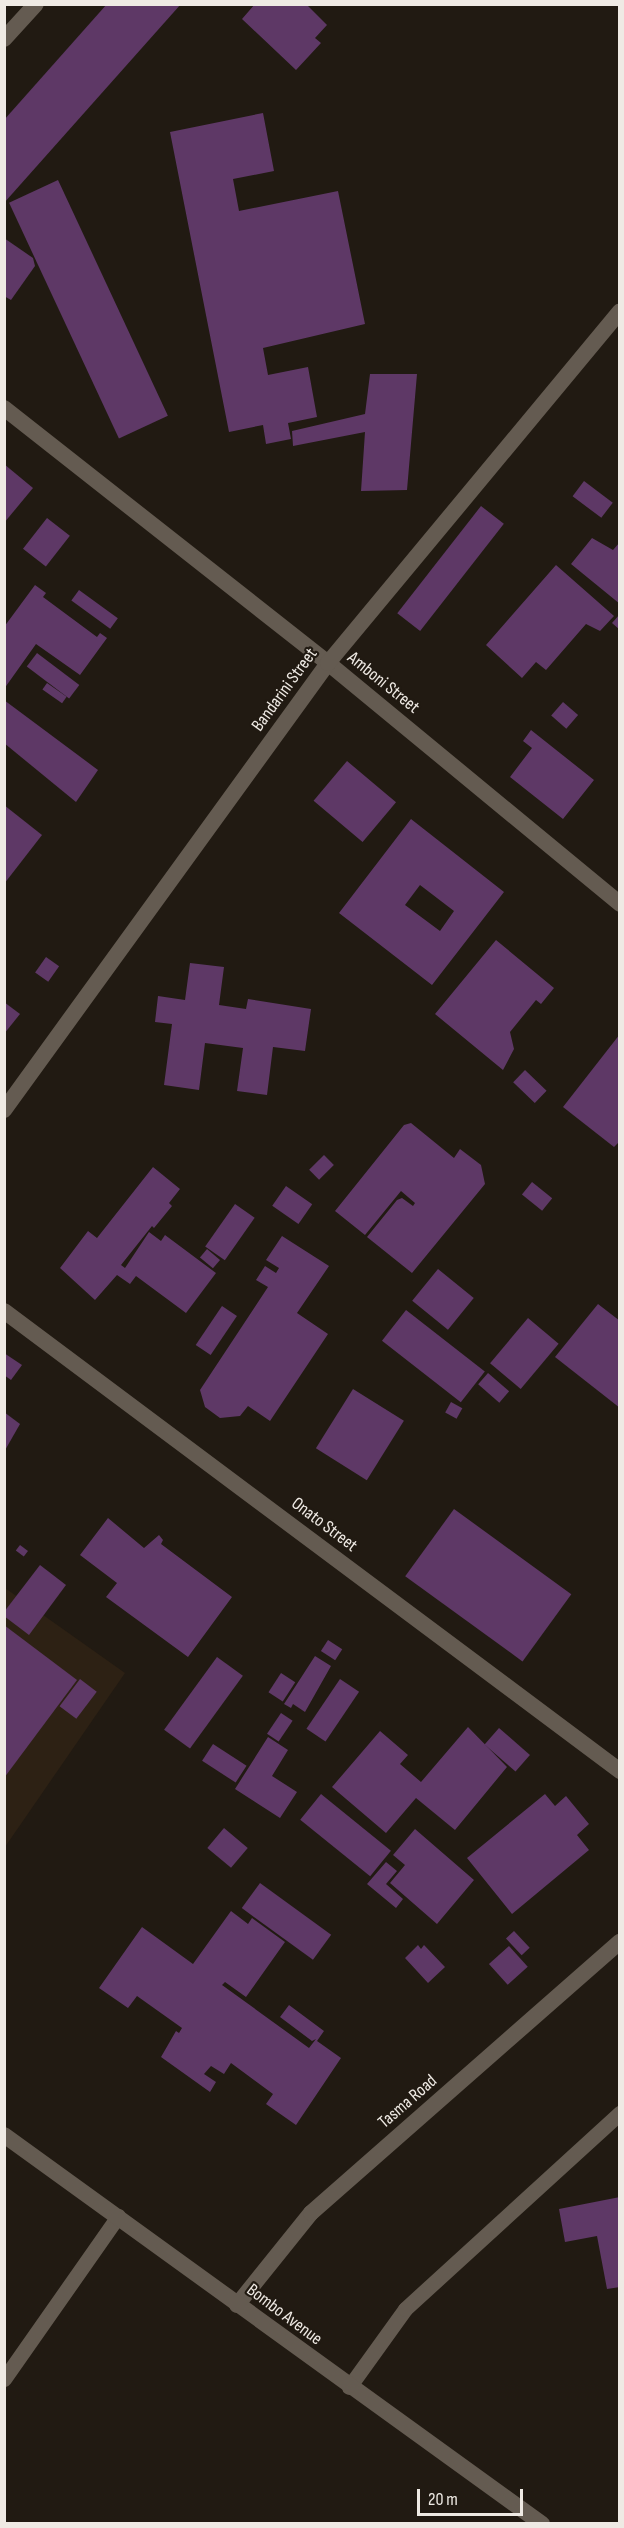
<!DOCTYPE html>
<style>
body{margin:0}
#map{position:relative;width:624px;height:2528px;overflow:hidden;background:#211a12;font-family:"Sofia Sans Condensed",sans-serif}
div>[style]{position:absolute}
.built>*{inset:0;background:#2d2114}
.building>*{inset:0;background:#5e3866;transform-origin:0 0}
.service>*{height:15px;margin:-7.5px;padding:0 7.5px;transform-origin:7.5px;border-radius:7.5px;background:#645b51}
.minor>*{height:16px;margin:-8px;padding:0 8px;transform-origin:8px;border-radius:8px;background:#645b51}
.tertiary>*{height:16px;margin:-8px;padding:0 8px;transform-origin:8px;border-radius:8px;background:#645b51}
span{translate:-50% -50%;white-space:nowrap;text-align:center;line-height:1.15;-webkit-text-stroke:4.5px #211a12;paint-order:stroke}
.street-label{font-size:18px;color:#efeae4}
.frame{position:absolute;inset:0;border:6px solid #efeae4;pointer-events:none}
.scale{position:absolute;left:417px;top:2489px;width:106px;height:27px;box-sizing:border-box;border:3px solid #efeae4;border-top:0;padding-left:8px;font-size:18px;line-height:21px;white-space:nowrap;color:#efeae4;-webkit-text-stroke:4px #211a12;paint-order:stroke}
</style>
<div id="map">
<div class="built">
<div style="clip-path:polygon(5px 1588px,125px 1673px,5px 1847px)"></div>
</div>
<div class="building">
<div style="clip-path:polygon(107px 4px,181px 4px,4px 203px,4px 120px)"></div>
<div style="clip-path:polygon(255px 4px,306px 4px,327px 25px,315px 38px,321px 43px,296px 70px,242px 19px)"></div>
<div style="clip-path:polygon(263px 113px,274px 171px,233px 179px,239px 211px,338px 191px,365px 324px,263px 348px,268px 375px,308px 367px,317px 417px,288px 423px,291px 439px,266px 444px,263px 425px,229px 432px,170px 132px)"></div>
<div style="left:58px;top:180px;width:260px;height:54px;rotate:65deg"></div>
<div style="clip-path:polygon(4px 238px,33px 258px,35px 266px,11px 300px,4px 296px)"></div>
<div style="clip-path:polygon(370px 374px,417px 374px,407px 490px,361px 491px,365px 432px,293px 446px,292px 431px,365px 414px)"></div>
<div style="clip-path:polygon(4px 464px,33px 488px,4px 523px)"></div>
<div style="left:584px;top:481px;width:36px;height:19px;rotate:37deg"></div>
<div style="left:481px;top:506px;width:29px;height:136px;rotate:38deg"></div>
<div style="left:47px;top:518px;width:29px;height:39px;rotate:38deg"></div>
<div style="clip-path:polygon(592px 538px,613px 550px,620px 542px,620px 604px,571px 564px)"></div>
<div style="clip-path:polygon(556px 565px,614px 616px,600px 631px,586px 624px,546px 670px,536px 662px,522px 678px,486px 645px)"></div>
<div style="clip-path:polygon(35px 585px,46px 593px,43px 597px,97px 637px,100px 633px,107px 638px,80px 675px,36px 644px,4px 689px,4px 627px)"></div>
<div style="left:79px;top:590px;width:48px;height:13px;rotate:36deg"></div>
<div style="clip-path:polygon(620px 614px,620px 630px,612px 623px)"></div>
<div style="left:37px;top:653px;width:53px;height:17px;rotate:37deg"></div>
<div style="left:47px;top:683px;width:24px;height:8px;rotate:35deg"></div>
<div style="clip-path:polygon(4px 700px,98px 770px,76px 802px,4px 743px)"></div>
<div style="left:563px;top:702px;width:20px;height:18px;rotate:41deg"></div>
<div style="clip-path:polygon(531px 730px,594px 780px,563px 819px,510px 777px,532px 748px,523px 741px)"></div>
<div style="left:347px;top:761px;width:64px;height:52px;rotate:40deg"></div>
<div style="clip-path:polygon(4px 805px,42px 835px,4px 884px)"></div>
<div style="clip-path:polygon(evenodd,411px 819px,504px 892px,432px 985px,339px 913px,411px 819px,420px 885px,454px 911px,440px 931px,405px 905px,420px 885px)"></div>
<div style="clip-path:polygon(496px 940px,554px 988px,541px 1004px,536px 1000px,510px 1032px,514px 1049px,503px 1070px,435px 1014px)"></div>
<div style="left:46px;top:957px;width:16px;height:19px;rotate:35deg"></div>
<div style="clip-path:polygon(190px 963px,224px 967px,219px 1005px,246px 1009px,248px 999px,311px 1009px,305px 1051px,273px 1047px,267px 1095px,237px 1091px,243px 1048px,205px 1043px,199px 1090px,164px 1085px,172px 1024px,155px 1022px,158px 996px,185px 1000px)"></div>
<div style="clip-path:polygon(4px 1002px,20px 1014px,4px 1034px)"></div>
<div style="clip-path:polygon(620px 1034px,620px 1141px,614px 1147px,563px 1107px)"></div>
<div style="left:525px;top:1070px;width:30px;height:17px;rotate:44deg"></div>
<div style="clip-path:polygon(411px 1123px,454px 1158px,460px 1149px,481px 1165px,485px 1184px,412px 1273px,367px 1237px,397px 1200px,402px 1198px,413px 1206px,415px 1203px,401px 1191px,365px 1235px,335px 1211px,404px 1125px)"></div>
<div style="left:324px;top:1155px;width:14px;height:21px;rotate:45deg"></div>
<div style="clip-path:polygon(153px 1167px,180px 1189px,169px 1203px,172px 1206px,154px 1228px,152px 1226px,121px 1265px,125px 1268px,149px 1232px,161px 1241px,165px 1235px,216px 1273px,186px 1313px,136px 1276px,130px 1284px,117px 1275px,95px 1300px,60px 1268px,88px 1231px,97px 1238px)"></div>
<div style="left:532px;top:1182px;width:26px;height:16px;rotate:39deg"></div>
<div style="left:286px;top:1186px;width:32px;height:24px;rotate:35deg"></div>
<div style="left:235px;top:1204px;width:24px;height:52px;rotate:35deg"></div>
<div style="clip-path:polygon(282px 1236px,329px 1266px,297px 1313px,328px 1334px,270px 1421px,248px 1406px,240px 1416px,220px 1418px,205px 1407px,200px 1390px,268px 1287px,256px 1280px,265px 1266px,276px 1273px,279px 1268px,266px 1260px)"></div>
<div style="left:207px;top:1249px;width:17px;height:11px;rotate:40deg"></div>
<div style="left:438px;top:1269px;width:46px;height:41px;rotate:39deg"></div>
<div style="clip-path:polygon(598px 1304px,620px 1321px,620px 1408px,555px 1357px)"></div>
<div style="left:222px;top:1306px;width:18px;height:47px;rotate:34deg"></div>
<div style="left:406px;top:1310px;width:100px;height:39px;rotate:38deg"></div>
<div style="left:528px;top:1318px;width:40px;height:59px;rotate:40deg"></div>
<div style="clip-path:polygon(4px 1353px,22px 1365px,11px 1380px,4px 1375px)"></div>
<div style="left:488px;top:1373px;width:28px;height:15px;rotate:41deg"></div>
<div style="left:353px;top:1389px;width:60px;height:70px;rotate:32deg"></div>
<div style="left:451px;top:1402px;width:13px;height:12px;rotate:29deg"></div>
<div style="clip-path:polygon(4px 1412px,20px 1424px,4px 1452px)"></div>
<div style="left:454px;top:1509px;width:145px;height:83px;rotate:36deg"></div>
<div style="clip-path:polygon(108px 1518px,144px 1548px,159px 1535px,163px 1540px,161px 1544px,232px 1597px,188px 1657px,106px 1597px,117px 1583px,80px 1555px)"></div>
<div style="left:20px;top:1545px;width:10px;height:7px;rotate:37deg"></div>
<div style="clip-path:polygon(40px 1565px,66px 1585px,29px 1635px,4px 1616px,4px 1612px)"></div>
<div style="clip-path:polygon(4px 1625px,77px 1680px,4px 1778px)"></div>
<div style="left:328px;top:1640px;width:17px;height:13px;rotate:33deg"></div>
<div style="clip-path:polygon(315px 1656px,331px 1666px,305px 1712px,293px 1704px,291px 1708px,284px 1704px)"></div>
<div style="left:217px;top:1657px;width:32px;height:90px;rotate:36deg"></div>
<div style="left:281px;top:1673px;width:17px;height:23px;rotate:33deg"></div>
<div style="left:80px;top:1679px;width:21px;height:34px;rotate:37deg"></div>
<div style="left:340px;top:1679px;width:23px;height:60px;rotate:34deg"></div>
<div style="left:281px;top:1713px;width:14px;height:25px;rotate:34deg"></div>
<div style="clip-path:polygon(468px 1727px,507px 1767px,455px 1830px,416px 1798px,386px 1833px,332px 1787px,380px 1731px,408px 1755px,400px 1764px,421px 1782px)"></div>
<div style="left:499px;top:1728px;width:41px;height:22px;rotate:41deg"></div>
<div style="clip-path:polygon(268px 1737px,288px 1750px,272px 1776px,297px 1792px,280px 1818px,235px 1789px)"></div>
<div style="left:213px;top:1744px;width:40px;height:20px;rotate:33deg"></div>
<div style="left:321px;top:1794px;width:90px;height:33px;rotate:39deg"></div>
<div style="clip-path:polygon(545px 1794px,555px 1806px,566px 1796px,589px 1824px,577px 1835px,589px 1850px,512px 1914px,467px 1858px)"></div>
<div style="left:224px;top:1828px;width:31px;height:26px;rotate:40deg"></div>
<div style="clip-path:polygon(415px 1829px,474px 1880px,437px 1924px,390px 1883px,405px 1865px,393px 1855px)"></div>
<div style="clip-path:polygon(386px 1862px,397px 1871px,386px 1884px,403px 1899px,396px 1908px,367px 1884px)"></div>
<div style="left:260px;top:1883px;width:88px;height:31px;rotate:36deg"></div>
<div style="clip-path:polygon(231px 1911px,248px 1924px,252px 1918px,285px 1942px,246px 1997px,225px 1982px,222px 1985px,309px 2048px,316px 2039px,312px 2041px,280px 2017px,289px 2005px,324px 2031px,317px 2041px,341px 2058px,296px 2125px,266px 2104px,273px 2094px,231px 2063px,224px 2074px,211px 2066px,204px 2074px,216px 2082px,210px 2092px,161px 2057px,176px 2031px,179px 2033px,182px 2028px,137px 1996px,128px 2008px,99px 1988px,142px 1927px,193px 1964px)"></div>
<div style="left:514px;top:1931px;width:23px;height:11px;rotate:47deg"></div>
<div style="clip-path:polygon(418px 1945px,421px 1949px,424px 1945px,445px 1967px,428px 1983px,405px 1958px)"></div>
<div style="left:509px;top:1946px;width:28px;height:27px;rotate:48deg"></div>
<div style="clip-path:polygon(620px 2197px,620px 2287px,607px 2289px,597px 2236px,565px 2242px,559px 2209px)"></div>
</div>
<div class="service">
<div style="left:4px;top:2379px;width:199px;rotate:-55deg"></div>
<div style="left:349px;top:2387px;width:96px;rotate:-54.3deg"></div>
<div style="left:405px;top:2309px;width:291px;rotate:-42.4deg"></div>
</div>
<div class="minor">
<div style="left:4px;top:39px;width:47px;rotate:-47.6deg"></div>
<div style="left:4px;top:408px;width:412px;rotate:38.2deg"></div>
<div style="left:328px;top:663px;width:379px;rotate:39.5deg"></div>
<div style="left:4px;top:1110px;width:552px;rotate:-54.06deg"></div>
<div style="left:328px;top:663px;width:457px;rotate:-50.3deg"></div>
<div style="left:4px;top:1311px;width:769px;rotate:36.75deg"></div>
<div style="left:237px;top:2305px;width:118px;rotate:-51.2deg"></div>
<div style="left:311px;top:2213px;width:411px;rotate:-41.3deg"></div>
</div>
<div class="tertiary">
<div style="left:4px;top:2135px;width:664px;rotate:35.87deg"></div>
</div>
<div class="street-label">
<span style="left:383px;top:683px;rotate:39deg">Amboni Street</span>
<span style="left:285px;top:690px;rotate:-54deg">Bandarini Street</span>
<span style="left:324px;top:1525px;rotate:37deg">Onato Street</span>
<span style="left:408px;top:2102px;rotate:-41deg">Tasma Road</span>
<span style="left:284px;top:2315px;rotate:37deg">Bombo Avenue</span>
</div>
<div class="frame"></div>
<div class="scale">20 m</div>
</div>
